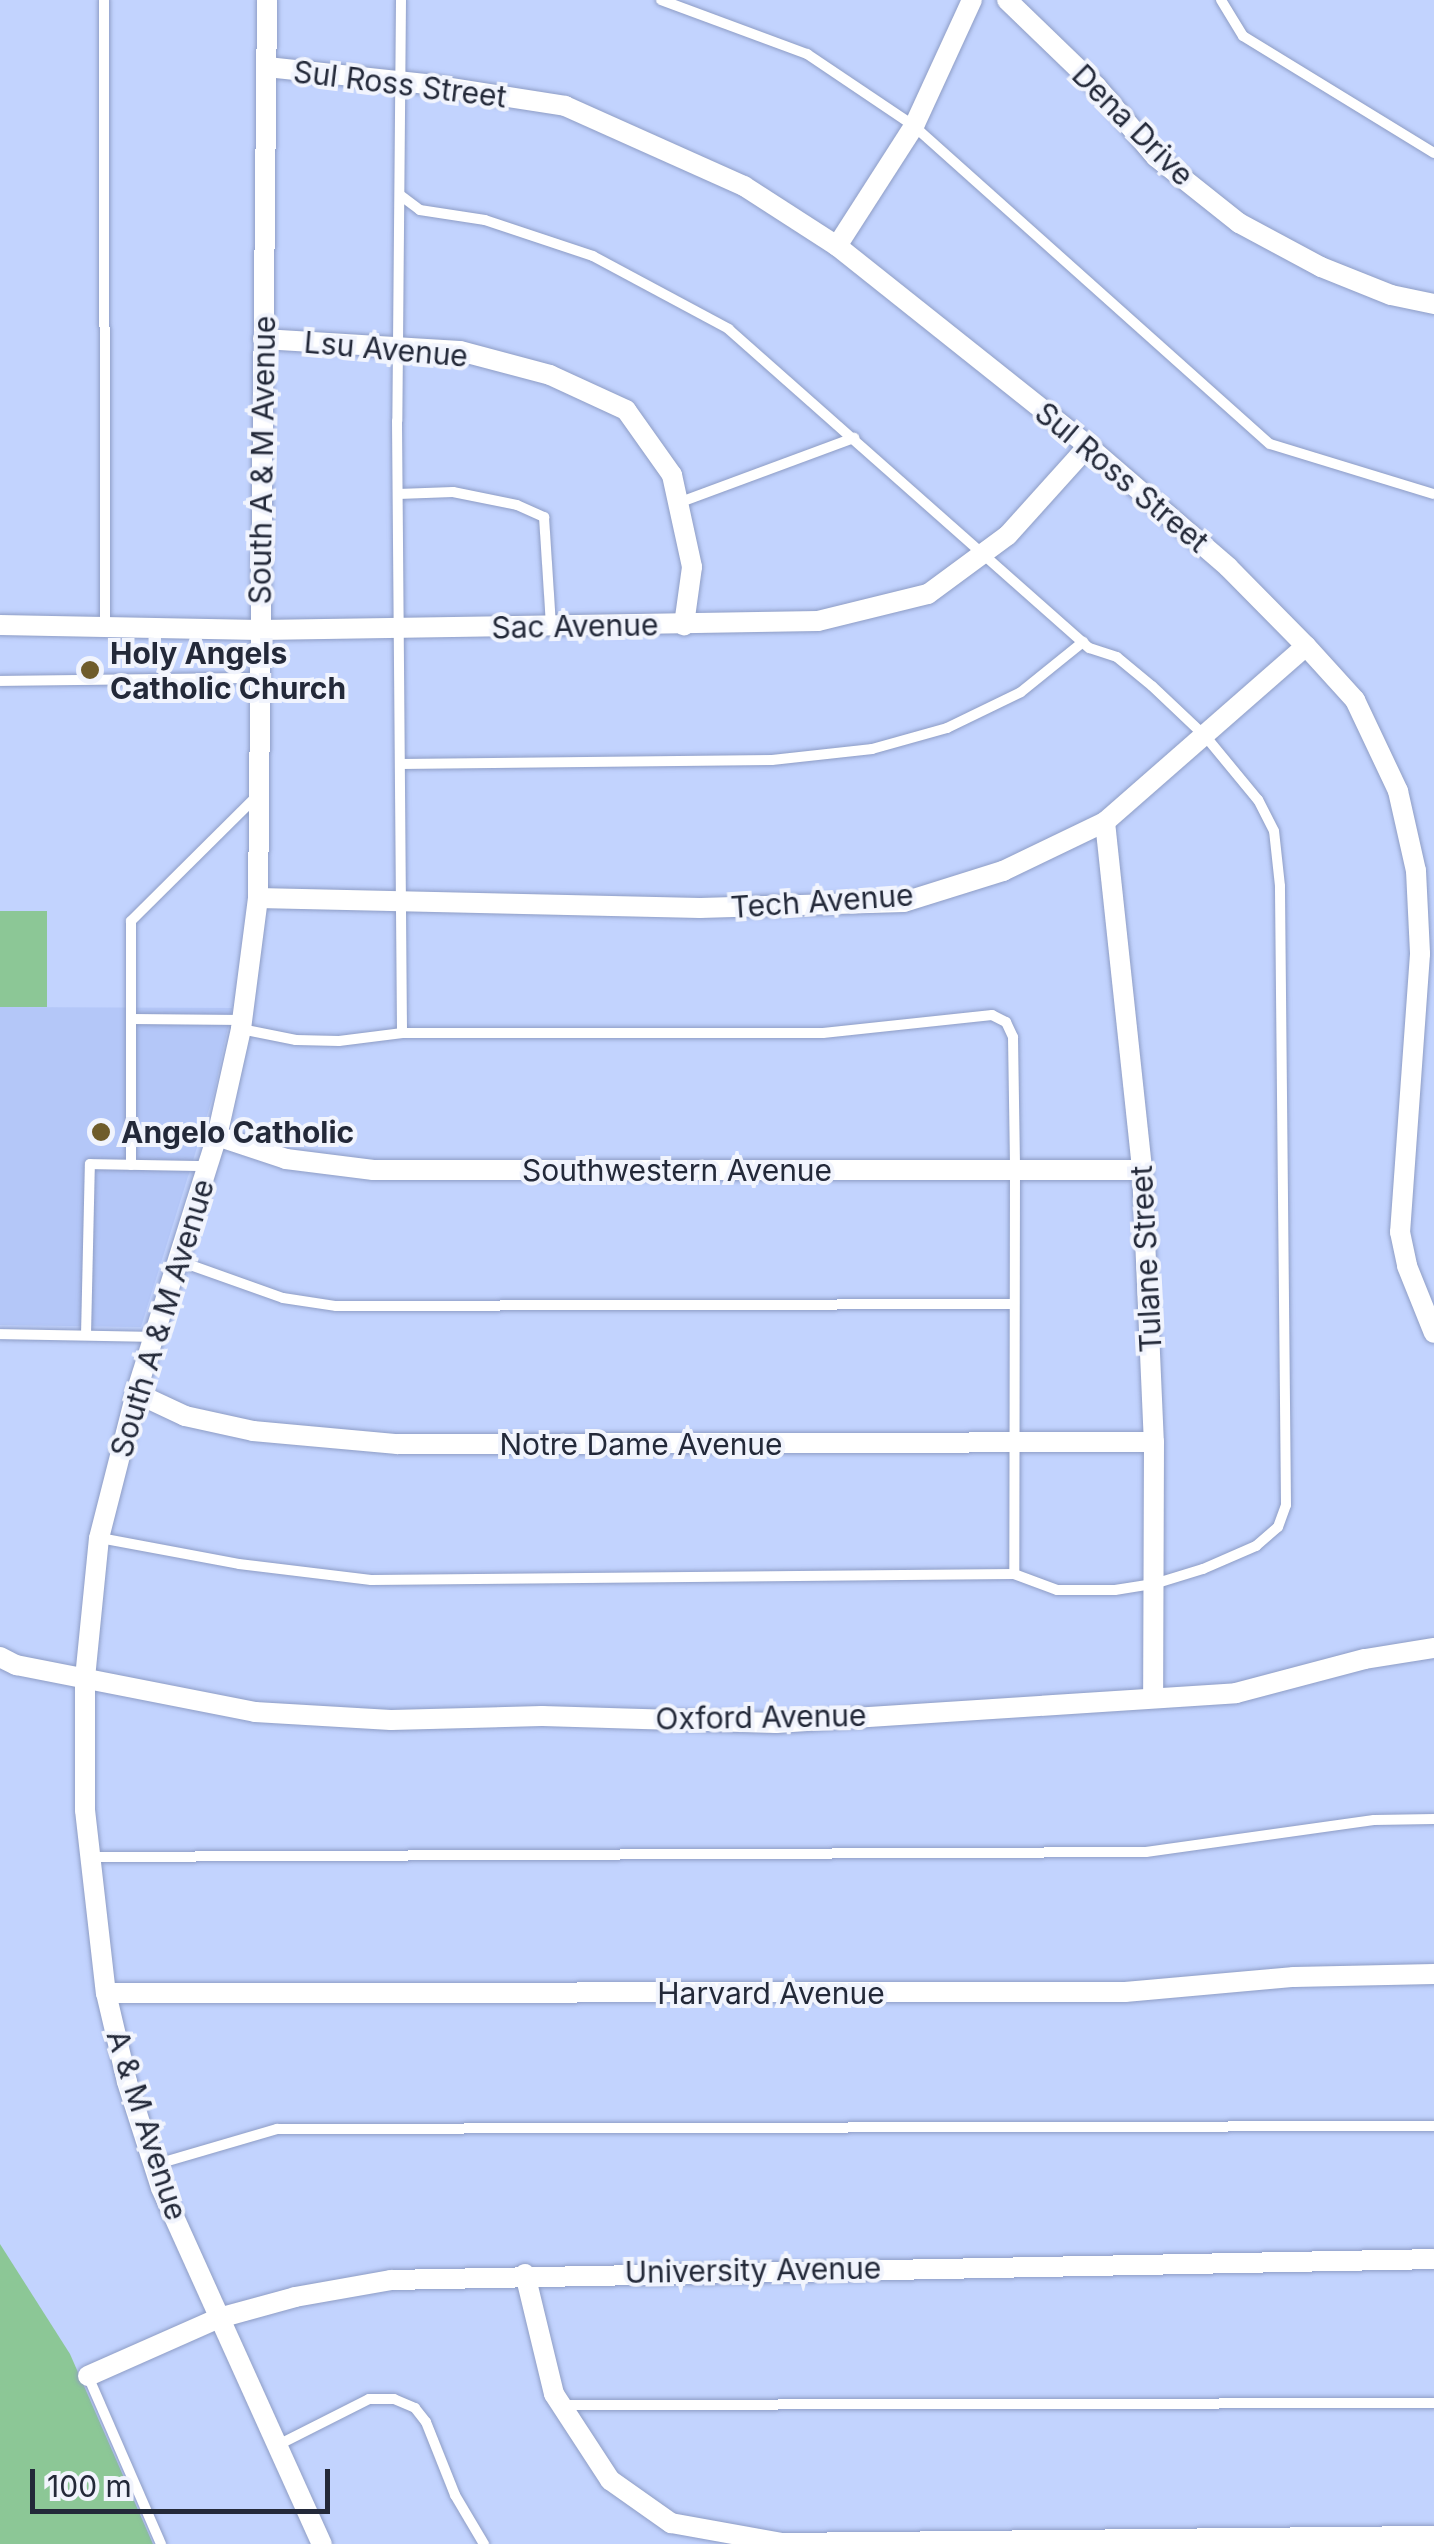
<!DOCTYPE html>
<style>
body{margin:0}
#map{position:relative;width:1434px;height:2544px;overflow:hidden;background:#c2d3fe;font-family:Inter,sans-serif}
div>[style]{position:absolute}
.built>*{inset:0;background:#b4c7f8}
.green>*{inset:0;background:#8cc796;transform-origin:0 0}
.roads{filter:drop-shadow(0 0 2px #8e9dc5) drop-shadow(0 0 2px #8e9dc5)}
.service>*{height:10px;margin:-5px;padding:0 5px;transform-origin:5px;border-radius:5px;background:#fff}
.minor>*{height:20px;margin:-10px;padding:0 10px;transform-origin:10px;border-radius:10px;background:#fff}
.dots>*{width:28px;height:28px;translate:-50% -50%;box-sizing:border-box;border:5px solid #f1f4fd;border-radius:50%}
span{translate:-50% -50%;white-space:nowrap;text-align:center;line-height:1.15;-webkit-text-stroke:8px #f1f4fd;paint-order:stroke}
.street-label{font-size:30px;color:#232939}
.poi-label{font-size:30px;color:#232939;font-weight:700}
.left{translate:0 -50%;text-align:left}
.scale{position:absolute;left:30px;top:2469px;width:300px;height:45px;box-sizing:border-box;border:5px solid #232939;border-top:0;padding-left:12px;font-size:30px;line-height:35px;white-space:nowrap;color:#232939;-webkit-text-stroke:8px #f1f4fd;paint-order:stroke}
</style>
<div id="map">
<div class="built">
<div style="clip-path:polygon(0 1007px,232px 1008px,214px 1093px,141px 1327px,0 1325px)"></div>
</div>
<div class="green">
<div style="left:0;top:911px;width:47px;height:96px"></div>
<div style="clip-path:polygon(0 2244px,70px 2354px,153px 2544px,0 2544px)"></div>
</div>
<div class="roads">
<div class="service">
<div style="left:104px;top:0;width:626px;rotate:89.91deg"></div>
<div style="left:401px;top:0;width:421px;rotate:90.5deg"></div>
<div style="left:397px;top:421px;width:612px;rotate:89.53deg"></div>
<div style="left:661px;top:0;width:156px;rotate:20.3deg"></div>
<div style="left:807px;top:54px;width:129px;rotate:33.9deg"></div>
<div style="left:914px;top:126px;width:477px;rotate:41.8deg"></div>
<div style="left:1270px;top:444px;width:171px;rotate:17deg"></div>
<div style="left:1221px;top:0;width:42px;rotate:58.6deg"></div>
<div style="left:1243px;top:36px;width:224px;rotate:31.5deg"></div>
<div style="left:398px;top:494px;width:55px;rotate:-2.1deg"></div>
<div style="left:453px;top:492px;width:65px;rotate:11.5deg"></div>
<div style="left:517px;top:505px;width:30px;rotate:24deg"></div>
<div style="left:544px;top:517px;width:109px;rotate:86.3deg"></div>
<div style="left:678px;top:503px;width:188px;rotate:-20.3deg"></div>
<div style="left:0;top:681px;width:260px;rotate:-0.7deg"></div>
<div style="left:400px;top:764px;width:372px;rotate:-0.6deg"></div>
<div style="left:772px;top:760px;width:101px;rotate:-6.3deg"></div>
<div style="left:872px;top:749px;width:78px;rotate:-15.6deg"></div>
<div style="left:947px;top:728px;width:82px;rotate:-25.9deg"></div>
<div style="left:1021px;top:692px;width:80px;rotate:-38.9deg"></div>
<div style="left:132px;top:1019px;width:110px;rotate:0.5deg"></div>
<div style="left:241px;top:1029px;width:56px;rotate:11.3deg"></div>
<div style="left:296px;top:1040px;width:43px;rotate:1.3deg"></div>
<div style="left:339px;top:1041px;width:64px;rotate:-7.2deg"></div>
<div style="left:402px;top:1033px;width:421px"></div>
<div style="left:823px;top:1033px;width:170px;rotate:-6.1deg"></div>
<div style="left:992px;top:1015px;width:16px;rotate:27deg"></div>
<div style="left:1006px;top:1022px;width:17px;rotate:65deg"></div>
<div style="left:1013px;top:1037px;width:133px;rotate:89.1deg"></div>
<div style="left:1015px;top:1170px;width:404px;rotate:90.1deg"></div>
<div style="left:131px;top:1165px;width:244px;rotate:-90deg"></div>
<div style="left:131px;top:921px;width:179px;rotate:-44.8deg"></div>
<div style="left:179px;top:1261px;width:110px;rotate:19.6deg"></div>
<div style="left:283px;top:1298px;width:54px;rotate:8.6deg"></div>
<div style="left:336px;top:1306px;width:678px;rotate:-0.17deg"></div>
<div style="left:0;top:1334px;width:153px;rotate:1.1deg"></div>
<div style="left:86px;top:1335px;width:171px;rotate:-88.7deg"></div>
<div style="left:90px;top:1164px;width:117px;rotate:1deg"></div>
<div style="left:100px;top:1538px;width:141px;rotate:10.6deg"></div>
<div style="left:239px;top:1564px;width:133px;rotate:6.9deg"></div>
<div style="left:371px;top:1580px;width:643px;rotate:-0.53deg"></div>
<div style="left:1014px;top:1574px;width:46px;rotate:20.4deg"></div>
<div style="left:1057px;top:1590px;width:58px"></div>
<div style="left:1115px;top:1590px;width:39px;rotate:-9deg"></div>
<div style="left:1154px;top:1584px;width:51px;rotate:-17deg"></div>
<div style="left:1203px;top:1569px;width:58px;rotate:-23.5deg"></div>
<div style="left:1256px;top:1546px;width:29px;rotate:-41deg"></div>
<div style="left:1278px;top:1527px;width:23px;rotate:-70deg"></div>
<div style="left:1286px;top:1505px;width:619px;rotate:-90.56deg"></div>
<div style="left:1280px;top:886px;width:55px;rotate:-96.2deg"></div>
<div style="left:1274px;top:831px;width:35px;rotate:-117deg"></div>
<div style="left:1258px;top:800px;width:82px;rotate:-129.5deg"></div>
<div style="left:1206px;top:737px;width:74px;rotate:-136.6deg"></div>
<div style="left:1152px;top:686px;width:45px;rotate:-140.4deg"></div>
<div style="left:1117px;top:657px;width:29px;rotate:-162deg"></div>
<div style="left:1089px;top:648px;width:481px;rotate:-138.5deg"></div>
<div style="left:729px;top:329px;width:154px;rotate:-151.8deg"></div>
<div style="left:593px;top:256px;width:114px;rotate:-161.6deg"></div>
<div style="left:485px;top:220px;width:66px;rotate:-171.3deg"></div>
<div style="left:420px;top:210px;width:25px;rotate:-143deg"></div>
<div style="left:91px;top:1857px;width:1055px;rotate:-0.27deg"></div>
<div style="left:1146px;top:1852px;width:230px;rotate:-8deg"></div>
<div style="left:1374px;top:1820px;width:60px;rotate:-1deg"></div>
<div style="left:154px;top:2165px;width:128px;rotate:-16.3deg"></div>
<div style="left:277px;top:2129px;width:1157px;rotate:-0.15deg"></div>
<div style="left:88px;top:2376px;width:183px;rotate:66.5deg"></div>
<div style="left:562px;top:2405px;width:872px;rotate:-0.13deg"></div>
<div style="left:278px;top:2445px;width:102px;rotate:-26.8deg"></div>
<div style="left:369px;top:2399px;width:25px"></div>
<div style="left:394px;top:2399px;width:23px;rotate:23deg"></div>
<div style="left:415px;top:2408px;width:18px;rotate:52deg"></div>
<div style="left:426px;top:2422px;width:79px;rotate:68.3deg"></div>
<div style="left:455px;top:2495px;width:57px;rotate:59.4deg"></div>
</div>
<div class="minor">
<div style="left:267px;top:0;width:898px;rotate:90.57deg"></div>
<div style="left:258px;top:898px;width:132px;rotate:97.4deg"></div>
<div style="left:241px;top:1029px;width:110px;rotate:102.6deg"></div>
<div style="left:217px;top:1136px;width:269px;rotate:107.5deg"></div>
<div style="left:136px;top:1393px;width:150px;rotate:104.3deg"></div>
<div style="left:99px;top:1538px;width:141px;rotate:95.7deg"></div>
<div style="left:85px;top:1678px;width:132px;rotate:90deg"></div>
<div style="left:85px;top:1810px;width:184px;rotate:83.5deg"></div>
<div style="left:106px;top:1993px;width:91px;rotate:76.7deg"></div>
<div style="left:127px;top:2082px;width:111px;rotate:72.2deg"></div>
<div style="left:161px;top:2188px;width:391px;rotate:65.7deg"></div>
<div style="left:1007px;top:0;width:124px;rotate:44deg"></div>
<div style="left:1096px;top:86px;width:93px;rotate:49.8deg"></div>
<div style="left:1156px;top:157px;width:106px;rotate:38.5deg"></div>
<div style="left:1239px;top:223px;width:93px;rotate:28.2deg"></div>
<div style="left:1321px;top:267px;width:75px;rotate:21.8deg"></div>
<div style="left:1391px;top:295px;width:44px;rotate:11.8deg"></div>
<div style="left:267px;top:67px;width:159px;rotate:6.1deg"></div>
<div style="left:425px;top:84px;width:142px;rotate:8.9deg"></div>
<div style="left:565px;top:106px;width:196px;rotate:24.1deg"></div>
<div style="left:744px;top:186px;width:111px;rotate:32.8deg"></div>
<div style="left:837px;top:246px;width:321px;rotate:38.5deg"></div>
<div style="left:1088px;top:446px;width:185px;rotate:40.8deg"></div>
<div style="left:1228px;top:567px;width:111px;rotate:45.4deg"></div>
<div style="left:1306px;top:646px;width:73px;rotate:47.8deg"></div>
<div style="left:1355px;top:700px;width:101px;rotate:64.7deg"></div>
<div style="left:1398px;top:791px;width:82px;rotate:77.3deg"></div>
<div style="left:1416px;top:871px;width:83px;rotate:87.2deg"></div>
<div style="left:1420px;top:954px;width:279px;rotate:94.1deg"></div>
<div style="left:1400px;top:1232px;width:35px;rotate:78deg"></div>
<div style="left:1407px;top:1266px;width:72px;rotate:68.1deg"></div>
<div style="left:837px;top:246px;width:143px;rotate:-57.3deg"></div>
<div style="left:914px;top:126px;width:139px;rotate:-65.3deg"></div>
<div style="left:263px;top:339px;width:197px;rotate:3.5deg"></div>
<div style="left:460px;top:351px;width:93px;rotate:14.9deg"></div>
<div style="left:550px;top:375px;width:84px;rotate:24.7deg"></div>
<div style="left:626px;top:410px;width:80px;rotate:54.7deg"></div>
<div style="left:672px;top:475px;width:94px;rotate:77.7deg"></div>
<div style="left:692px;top:567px;width:59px;rotate:97.9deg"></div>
<div style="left:0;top:625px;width:260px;rotate:1.1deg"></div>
<div style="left:260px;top:630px;width:558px;rotate:-0.92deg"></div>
<div style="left:818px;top:621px;width:113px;rotate:-13.8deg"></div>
<div style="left:928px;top:594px;width:99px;rotate:-36.4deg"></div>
<div style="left:1008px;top:535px;width:120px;rotate:-48deg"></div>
<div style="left:1105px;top:822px;width:350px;rotate:83.9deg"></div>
<div style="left:1142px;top:1170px;width:272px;rotate:87.5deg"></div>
<div style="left:1154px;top:1442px;width:256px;rotate:90.2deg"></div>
<div style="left:258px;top:898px;width:442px;rotate:1.3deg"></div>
<div style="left:700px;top:908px;width:204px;rotate:-1.7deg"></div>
<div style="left:904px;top:902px;width:104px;rotate:-17.4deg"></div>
<div style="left:1003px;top:871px;width:113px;rotate:-25.7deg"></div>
<div style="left:1105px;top:822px;width:267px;rotate:-41.2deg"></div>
<div style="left:217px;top:1136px;width:73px;rotate:18.4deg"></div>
<div style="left:286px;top:1159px;width:88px;rotate:7.2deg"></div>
<div style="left:373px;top:1170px;width:769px"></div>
<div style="left:136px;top:1393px;width:54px;rotate:25.1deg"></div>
<div style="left:185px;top:1416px;width:70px;rotate:12.4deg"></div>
<div style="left:253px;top:1431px;width:145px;rotate:5.2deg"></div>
<div style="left:397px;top:1444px;width:757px;rotate:-0.15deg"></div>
<div style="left:0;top:1657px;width:18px;rotate:27deg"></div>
<div style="left:16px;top:1665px;width:244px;rotate:11.1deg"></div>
<div style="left:255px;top:1712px;width:136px;rotate:3.4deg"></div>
<div style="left:391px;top:1720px;width:151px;rotate:-1.5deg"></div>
<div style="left:542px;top:1716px;width:234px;rotate:1.7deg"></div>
<div style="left:776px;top:1723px;width:461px;rotate:-3.7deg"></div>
<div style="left:1236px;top:1693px;width:133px;rotate:-14.8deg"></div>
<div style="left:1365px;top:1659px;width:70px;rotate:-9.1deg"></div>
<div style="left:106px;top:1993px;width:1019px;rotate:-0.06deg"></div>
<div style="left:1125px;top:1992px;width:170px;rotate:-5.1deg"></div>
<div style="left:1294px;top:1977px;width:140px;rotate:-1.2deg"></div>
<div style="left:525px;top:2274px;width:123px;rotate:76.4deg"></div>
<div style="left:554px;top:2394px;width:103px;rotate:56.9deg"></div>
<div style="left:610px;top:2480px;width:75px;rotate:35.2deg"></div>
<div style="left:671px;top:2523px;width:113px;rotate:10.2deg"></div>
<div style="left:782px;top:2543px;width:652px;rotate:-0.62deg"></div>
<div style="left:88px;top:2376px;width:143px;rotate:-23.9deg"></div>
<div style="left:219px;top:2318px;width:79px;rotate:-15.4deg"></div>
<div style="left:295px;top:2297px;width:97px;rotate:-10deg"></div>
<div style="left:391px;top:2280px;width:1043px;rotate:-1.15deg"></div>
</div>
</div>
<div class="dots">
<div style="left:90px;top:670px;background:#6f5c2b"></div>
<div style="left:101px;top:1132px;background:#6f5c2b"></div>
</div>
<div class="street-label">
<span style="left:400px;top:84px;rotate:7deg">Sul Ross Street</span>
<span style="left:1133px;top:125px;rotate:45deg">Dena Drive</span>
<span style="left:386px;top:349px;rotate:5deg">Lsu Avenue</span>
<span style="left:262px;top:460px;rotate:-89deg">South A &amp; M Avenue</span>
<span style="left:1122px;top:477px;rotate:40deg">Sul Ross Street</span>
<span style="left:575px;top:626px;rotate:-1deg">Sac Avenue</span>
<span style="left:822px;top:901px;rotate:-4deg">Tech Avenue</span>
<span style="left:677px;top:1170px">Southwestern Avenue</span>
<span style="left:1146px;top:1259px;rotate:-93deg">Tulane Street</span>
<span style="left:162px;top:1318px;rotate:-73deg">South A &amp; M Avenue</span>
<span style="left:641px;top:1444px">Notre Dame Avenue</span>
<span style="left:761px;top:1717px;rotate:-1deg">Oxford Avenue</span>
<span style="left:771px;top:1993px">Harvard Avenue</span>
<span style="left:147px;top:2125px;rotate:72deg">A &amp; M Avenue</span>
<span style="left:753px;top:2270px;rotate:-1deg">University Avenue</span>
</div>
<div class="poi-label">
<span class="left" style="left:110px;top:670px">Holy Angels<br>Catholic Church</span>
<span class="left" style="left:121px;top:1132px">Angelo Catholic</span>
</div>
<div class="scale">100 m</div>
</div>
